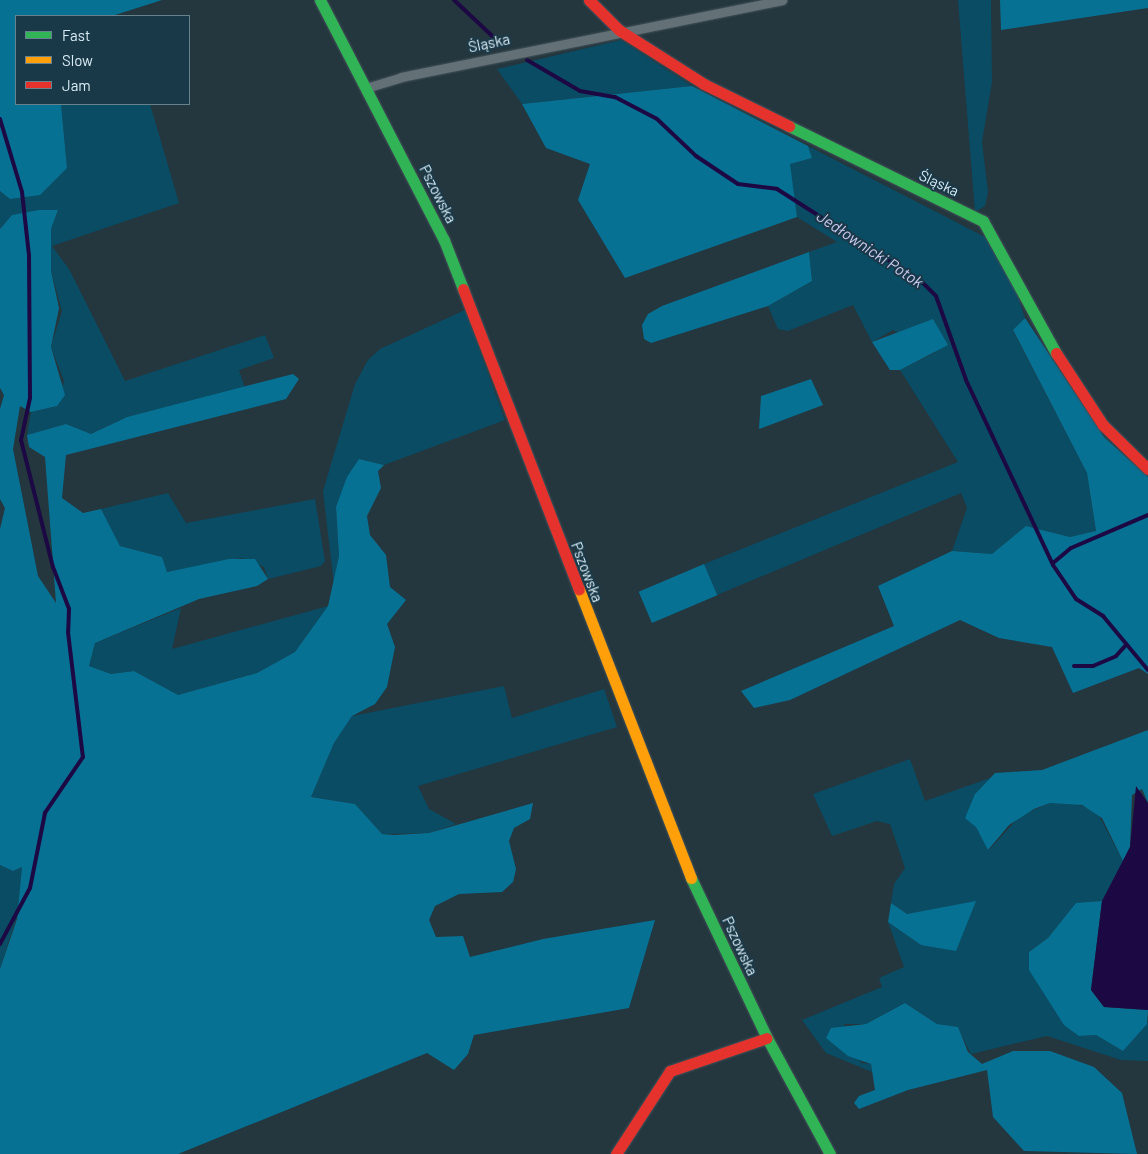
<!DOCTYPE html>
<meta charset="utf-8">
<style>
body{margin:0}
#map{position:relative;width:1148px;height:1154px;overflow:hidden;background:#24363e;font-family:Barlow,sans-serif}
div>[style]{position:absolute}
.green>*{inset:0;background:#0a4c64}
.forest>*{inset:0;background:#077194;transform-origin:0 0}
.water>*{inset:0;background:#1c0944}
.stream>*{height:4px;margin:-2px;padding:0 2px;transform-origin:2px;border-radius:2px;background:#1c0944}
.roads{filter:drop-shadow(0 0 1px #435259) drop-shadow(0 0 1px #435259)}
.street>*{height:9px;margin:-4.5px;padding:0 4.5px;transform-origin:4.5px;border-radius:4.5px;background:#637076}
.fast>*{height:11px;margin:-5.5px;padding:0 5.5px;transform-origin:5.5px;border-radius:5.5px;background:#30b455}
.slow>*{height:11px;margin:-5.5px;padding:0 5.5px;transform-origin:5.5px;border-radius:5.5px;background:#ff9f0a}
.jam>*{height:11px;margin:-5.5px;padding:0 5.5px;transform-origin:5.5px;border-radius:5.5px;background:#e5322d}
span{translate:-50% -50%;white-space:nowrap;text-align:center;line-height:1.15;-webkit-text-stroke:4px #1a3948;paint-order:stroke}
.street-label{font-size:15px;color:#daecf5}
.water-label{font-size:16px;color:#cdcaf2;font-style:italic}
.legend{position:absolute;left:15px;top:15px;width:175px;height:90px;box-sizing:border-box;background:#1a3948;border:1px solid #67818d;margin:0;padding:6px 9px;list-style:none;font-size:15px;color:#daecf5}
.legend li{display:flex;align-items:center;gap:10px;height:25px}
.legend b{width:25px;border:1px solid #67818d}
</style>
<div id="map">
<div class="green">
<div style="clip-path:polygon(958px 0,991px 0,992px 82px,982px 142px,988px 192px,985px 206px,975px 212px)"></div>
<div style="clip-path:polygon(621px 40px,692px 86px,522px 104px,497px 69px)"></div>
<div style="clip-path:polygon(61px 104px,150px 104px,179px 203px,52px 246px,69px 269px,125px 381px,265px 335px,274px 358px,239px 370px,245px 388px,127px 417px,91px 434px,66px 424px,27px 435px,31px 412px,57px 406px,64px 381px,51px 347px,62px 311px,51px 271px,51px 229px,58px 211px,12px 215px,0 229px,0 191px,10px 199px,67px 168px)"></div>
<div style="clip-path:polygon(808px 146px,985px 237px,1017px 294px,1025px 318px,1013px 331px,1087px 473px,1096px 532px,1070px 537px,1026px 526px,992px 554px,952px 551px,967px 508px,961px 493px,717px 595px,704px 564px,958px 462px,900px 370px,936px 352px,893px 330px,872px 342px,853px 305px,788px 331px,778px 329px,768px 306px,812px 281px,809px 252px,837px 242px,797px 217px,789px 164px,812px 158px)"></div>
<div style="clip-path:polygon(465px 310px,505px 420px,384px 465px,359px 459px,336px 507px,339px 556px,334px 585px,323px 491px,355px 384px,368px 360px,380px 349px)"></div>
<div style="clip-path:polygon(168px 493px,186px 523px,315px 499px,325px 561px,321px 566px,268px 579px,264px 567px,242px 558px,166px 572px,162px 557px,120px 546px,101px 509px)"></div>
<div style="clip-path:polygon(328px 606px,295px 652px,257px 673px,178px 695px,134px 671px,111px 674px,89px 666px,95px 643px,181px 608px,172px 649px)"></div>
<div style="clip-path:polygon(504px 686px,512px 718px,604px 689px,617px 727px,418px 786px,429px 809px,456px 824px,429px 833px,382px 834px,355px 804px,311px 797px,334px 743px,352px 716px)"></div>
<div style="clip-path:polygon(910px 759px,925px 801px,990px 778px,975px 794px,976px 827px,989px 850px,1020px 816px,1050px 803px,1068px 802px,1096px 810px,1123px 861px,1102px 901px,1076px 904px,1048px 938px,1029px 952px,1079px 1036px,1096px 1035px,1123px 1051px,1148px 1022px,1148px 1061px,1121px 1060px,1047px 1036px,971px 1054px,957px 1027px,937px 1024px,905px 1003px,866px 1024px,844px 1024px,861px 1063px,871px 1064px,872px 1072px,826px 1053px,802px 1020px,882px 987px,879px 978px,904px 967px,888px 922px,921px 945px,975px 902px,907px 914px,891px 903px,894px 884px,905px 868px,890px 824px,877px 821px,832px 836px,813px 794px)"></div>
<div style="clip-path:polygon(0 865px,13px 871px,22px 867px,19px 909px,0 969px)"></div>
</div>
<div class="forest">
<div style="clip-path:polygon(0 0,162px 0,112px 16px,16px 16px,16px 104px,61px 104px,67px 168px,40px 195px,10px 199px,0 191px)"></div>
<div style="clip-path:polygon(1000px 0,1148px 0,1148px 8px,1001px 30px)"></div>
<div style="clip-path:polygon(692px 86px,808px 146px,812px 158px,790px 164px,797px 217px,625px 278px,578px 200px,590px 164px,546px 148px,522px 104px)"></div>
<div style="clip-path:polygon(39px 210px,58px 210px,51px 229px,51px 271px,59px 308px,51px 347px,65px 395px,57px 406px,31px 412px,20px 406px,13px 449px,38px 576px,56px 603px,45px 457px,29px 447px,27px 435px,66px 424px,91px 434px,127px 417px,293px 374px,299px 379px,286px 399px,66px 455px,62px 498px,83px 513px,101px 509px,120px 546px,162px 557px,167px 572px,229px 559px,255px 559px,268px 579px,257px 586px,199px 599px,95px 643px,89px 666px,111px 674px,134px 671px,178px 695px,257px 673px,295px 652px,328px 606px,339px 556px,336px 507px,347px 477px,359px 459px,384px 465px,378px 471px,381px 488px,367px 516px,370px 535px,386px 555px,390px 587px,406px 600px,387px 624px,395px 647px,387px 687px,375px 704px,352px 716px,334px 743px,311px 797px,355px 804px,382px 834px,394px 835px,429px 833px,533px 803px,530px 819px,514px 828px,509px 841px,516px 869px,513px 882px,502px 892px,459px 894px,435px 906px,429px 920px,436px 937px,463px 936px,470px 957px,543px 939px,655px 920px,629px 1008px,474px 1035px,468px 1054px,454px 1070px,427px 1053px,178px 1154px,0 1154px,0 969px,17px 919px,22px 867px,13px 871px,0 865px,0 529px,5px 508px,0 499px,0 409px,4px 395px,0 388px,0 229px,12px 215px)"></div>
<div style="clip-path:polygon(809px 252px,812px 281px,768px 306px,651px 343px,644px 339px,642px 325px,648px 314px,662px 306px)"></div>
<div style="clip-path:polygon(1025px 318px,1104px 437px,1148px 477px,1148px 674px,1139px 668px,1073px 693px,1052px 647px,999px 638px,960px 620px,790px 700px,754px 708px,741px 691px,894px 626px,878px 586px,952px 551px,992px 554px,1026px 526px,1070px 537px,1096px 531px,1087px 473px,1013px 330px)"></div>
<div style="clip-path:polygon(933px 319px,948px 345px,900px 370px,890px 370px,872px 342px)"></div>
<div style="clip-path:polygon(811px 379px,823px 405px,759px 429px,761px 396px)"></div>
<div style="left:704px;top:564px;width:34px;height:71px;rotate:67deg"></div>
<div style="clip-path:polygon(1148px 730px,1148px 803px,1142px 789px,1132px 795px,1130px 847px,1123px 861px,1102px 818px,1082px 805px,1050px 803px,1034px 809px,1009px 825px,988px 850px,976px 827px,965px 818px,975px 794px,995px 773px,1042px 770px)"></div>
<div style="clip-path:polygon(976px 901px,956px 951px,921px 945px,888px 922px,891px 903px,907px 914px)"></div>
<div style="clip-path:polygon(1102px 901px,1091px 990px,1104px 1007px,1148px 1010px,1147px 1024px,1123px 1051px,1096px 1035px,1079px 1036px,1064px 1025px,1029px 970px,1029px 952px,1048px 938px,1076px 903px)"></div>
<div style="clip-path:polygon(905px 1003px,937px 1024px,958px 1027px,968px 1052px,982px 1064px,1013px 1051px,1050px 1051px,1094px 1067px,1122px 1093px,1137px 1154px,1024px 1151px,993px 1117px,987px 1070px,908px 1090px,859px 1109px,854px 1103px,859px 1096px,875px 1090px,871px 1064px,848px 1056px,826px 1038px,831px 1028px,866px 1024px)"></div>
</div>
<div class="water">
<div style="clip-path:polygon(1136px 786px,1148px 803px,1148px 1010px,1104px 1007px,1091px 990px,1102px 901px,1130px 847px)"></div>
</div>
<div class="stream">
<div style="left:454px;top:0;width:66px;rotate:43.2deg"></div>
<div style="left:527px;top:60px;width:61px;rotate:30.3deg"></div>
<div style="left:580px;top:91px;width:36px;rotate:10deg"></div>
<div style="left:615px;top:97px;width:47px;rotate:27.6deg"></div>
<div style="left:657px;top:119px;width:54px;rotate:43.5deg"></div>
<div style="left:696px;top:156px;width:50px;rotate:33.7deg"></div>
<div style="left:738px;top:184px;width:39px;rotate:7deg"></div>
<div style="left:777px;top:189px;width:171px;rotate:32.6deg"></div>
<div style="left:921px;top:281px;width:21px;rotate:45deg"></div>
<div style="left:936px;top:296px;width:89px;rotate:70.3deg"></div>
<div style="left:966px;top:380px;width:204px;rotate:64.8deg"></div>
<div style="left:1053px;top:565px;width:41px;rotate:55.9deg"></div>
<div style="left:1076px;top:599px;width:32px;rotate:32deg"></div>
<div style="left:1103px;top:616px;width:70px;rotate:50.2deg"></div>
<div style="left:0;top:119px;width:76px;rotate:73.2deg"></div>
<div style="left:22px;top:192px;width:63px;rotate:83.7deg"></div>
<div style="left:29px;top:255px;width:143px;rotate:89.6deg"></div>
<div style="left:30px;top:398px;width:43px;rotate:102.1deg"></div>
<div style="left:21px;top:440px;width:131px;rotate:75.9deg"></div>
<div style="left:53px;top:567px;width:45px;rotate:69.1deg"></div>
<div style="left:69px;top:609px;width:23px;rotate:92deg"></div>
<div style="left:68px;top:632px;width:126px;rotate:83.2deg"></div>
<div style="left:83px;top:757px;width:68px;rotate:124.2deg"></div>
<div style="left:45px;top:813px;width:76px;rotate:101.3deg"></div>
<div style="left:30px;top:888px;width:64px;rotate:118.2deg"></div>
<div style="left:1053px;top:563px;width:23px;rotate:-40deg"></div>
<div style="left:1071px;top:548px;width:84px;rotate:-23.2deg"></div>
<div style="left:1074px;top:666px;width:19px"></div>
<div style="left:1093px;top:666px;width:25px;rotate:-23deg"></div>
<div style="left:1116px;top:656px;width:13px;rotate:-48deg"></div>
</div>
<div class="roads">
<div class="street">
<div style="left:366px;top:88px;width:37px;rotate:-17deg"></div>
<div style="left:401px;top:77px;width:389px;rotate:-11.4deg"></div>
</div>
<div class="fast">
<div style="left:320px;top:0;width:270px;rotate:62.7deg"></div>
<div style="left:444px;top:240px;width:53px;rotate:68.8deg"></div>
<div style="left:789px;top:126px;width:216px;rotate:26.1deg"></div>
<div style="left:983px;top:221px;width:151px;rotate:61.1deg"></div>
<div style="left:691px;top:878px;width:177px;rotate:64.6deg"></div>
<div style="left:767px;top:1038px;width:132px;rotate:61.5deg"></div>
</div>
<div class="slow">
<div style="left:579px;top:589px;width:310px;rotate:68.8deg"></div>
</div>
<div class="jam">
<div style="left:589px;top:0;width:42px;rotate:45deg"></div>
<div style="left:619px;top:30px;width:101px;rotate:32.4deg"></div>
<div style="left:704px;top:84px;width:95px;rotate:26.3deg"></div>
<div style="left:463px;top:289px;width:322px;rotate:68.9deg"></div>
<div style="left:1056px;top:353px;width:86px;rotate:56.9deg"></div>
<div style="left:1103px;top:425px;width:63px;rotate:44.4deg"></div>
<div style="left:616px;top:1154px;width:99px;rotate:-57deg"></div>
<div style="left:670px;top:1071px;width:102px;rotate:-18.8deg"></div>
</div>
</div>
<div class="street-label">
<span style="left:489px;top:43px;rotate:-12deg">Śląska</span>
<span style="left:939px;top:183px;rotate:25deg">Śląska</span>
<span style="left:438px;top:194px;rotate:63deg">Pszowska</span>
<span style="left:587px;top:572px;rotate:69deg">Pszowska</span>
<span style="left:740px;top:946px;rotate:65deg">Pszowska</span>
</div>
<div class="water-label">
<span style="left:870px;top:249px;rotate:34deg">Jedłownicki Potok</span>
</div>
<ul class="legend">
<li><b style="height:6px;background:#30b455"></b>Fast</li>
<li><b style="height:6px;background:#ff9f0a"></b>Slow</li>
<li><b style="height:6px;background:#e5322d"></b>Jam</li>
</ul>
</div>
